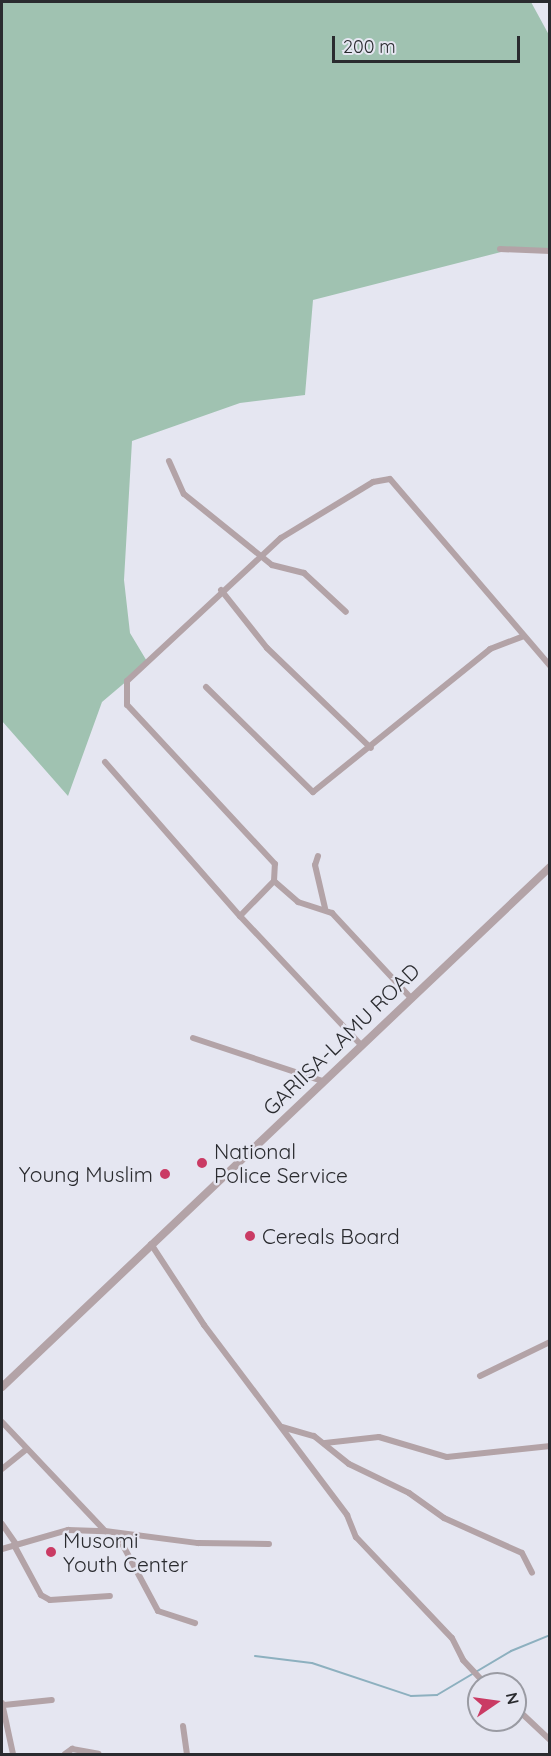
<!DOCTYPE html>
<style>
body{margin:0}
#map{position:relative;width:551px;height:1756px;overflow:hidden;background:#e5e6f1;font-family:Quicksand,sans-serif}
div>[style]{position:absolute}
.forest>*{inset:0;background:#a0c2b1}
.stream>*{height:2px;margin:-1px;padding:0 1px;transform-origin:1px;border-radius:1px;background:#8db0bf}
.minor>*{height:6px;margin:-3px;padding:0 3px;transform-origin:3px;border-radius:3px;background:#b3a3a7}
.tertiary>*{height:8px;margin:-4px;padding:0 4px;transform-origin:4px;border-radius:4px;background:#b3a3a7}
.dots>*{width:16px;height:16px;translate:-50% -50%;box-sizing:border-box;border:3px solid #e5e6f1;border-radius:50%}
span{translate:-50% -50%;white-space:nowrap;text-align:center;line-height:1.15;-webkit-text-stroke:5px #e5e6f1;paint-order:stroke}
.street-label{font-size:21px;color:#2a2b2f}
.poi-label{font-size:21px;color:#2a2b2f}
.left{translate:0 -50%;text-align:left}
.right{translate:-100% -50%;text-align:right}
.frame{position:absolute;inset:0;border:3px solid #2a2b2f;pointer-events:none}
.north{position:absolute;left:467px;top:1672px;width:60px;height:60px;box-sizing:border-box;background:#e5e6f1;border:2px solid #9a9ba3;border-radius:50%;rotate:77deg;font-size:16px;font-weight:700;line-height:24px;text-align:center;color:#2a2b2f}
.north::after{content:'';display:block;margin:auto;width:21px;height:27px;background:#ca3b64;clip-path:polygon(50% 0,100% 100%,50% 72%,0 100%)}
.scale{position:absolute;left:332px;top:36px;width:188px;height:27px;box-sizing:border-box;border:3px solid #2a2b2f;border-top:0;padding-left:8px;font-size:18px;line-height:21px;white-space:nowrap;color:#2a2b2f;-webkit-text-stroke:4px #e5e6f1;paint-order:stroke}
</style>
<div id="map">
<div class="forest">
<div style="clip-path:polygon(2px 2px,531px 2px,549px 35px,549px 251px,505px 251px,313px 300px,305px 395px,240px 403px,132px 441px,124px 580px,130px 633px,148px 663px,102px 702px,68px 796px,2px 721px)"></div>
</div>
<div class="stream">
<div style="left:255px;top:1656px;width:57px;rotate:7deg"></div>
<div style="left:312px;top:1663px;width:104px;rotate:18.4deg"></div>
<div style="left:411px;top:1696px;width:26px;rotate:-2deg"></div>
<div style="left:437px;top:1695px;width:86px;rotate:-30.7deg"></div>
<div style="left:511px;top:1651px;width:42px;rotate:-22.3deg"></div>
</div>
<div class="minor">
<div style="left:500px;top:249px;width:50px;rotate:2.3deg"></div>
<div style="left:169px;top:461px;width:36px;rotate:66deg"></div>
<div style="left:184px;top:494px;width:113px;rotate:38.9deg"></div>
<div style="left:272px;top:565px;width:33px;rotate:14deg"></div>
<div style="left:304px;top:573px;width:57px;rotate:42.9deg"></div>
<div style="left:221px;top:590px;width:74px;rotate:51.6deg"></div>
<div style="left:267px;top:648px;width:144px;rotate:43.9deg"></div>
<div style="left:206px;top:687px;width:150px;rotate:44.5deg"></div>
<div style="left:313px;top:792px;width:228px;rotate:-38.9deg"></div>
<div style="left:490px;top:649px;width:36px;rotate:-21deg"></div>
<div style="left:105px;top:762px;width:205px;rotate:48.8deg"></div>
<div style="left:318px;top:856px;width:9px;rotate:108deg"></div>
<div style="left:315px;top:865px;width:44px;rotate:76.9deg"></div>
<div style="left:274px;top:881px;width:32px;rotate:41deg"></div>
<div style="left:298px;top:902px;width:36px;rotate:18deg"></div>
<div style="left:332px;top:913px;width:116px;rotate:47.1deg"></div>
<div style="left:193px;top:1038px;width:136px;rotate:18.4deg"></div>
<div style="left:362px;top:1046px;width:178px;rotate:-133.2deg"></div>
<div style="left:240px;top:916px;width:49px;rotate:-45.8deg"></div>
<div style="left:274px;top:881px;width:17px;rotate:-87deg"></div>
<div style="left:275px;top:864px;width:217px;rotate:-132.9deg"></div>
<div style="left:127px;top:705px;width:24px;rotate:-90deg"></div>
<div style="left:127px;top:681px;width:210px;rotate:-42.9deg"></div>
<div style="left:281px;top:538px;width:108px;rotate:-31.3deg"></div>
<div style="left:373px;top:482px;width:17px;rotate:-10deg"></div>
<div style="left:390px;top:479px;width:246px;rotate:49.4deg"></div>
<div style="left:151px;top:1244px;width:97px;rotate:56.8deg"></div>
<div style="left:204px;top:1325px;width:238px;rotate:53deg"></div>
<div style="left:347px;top:1515px;width:24px;rotate:68deg"></div>
<div style="left:356px;top:1537px;width:139px;rotate:46.5deg"></div>
<div style="left:452px;top:1638px;width:25px;rotate:63deg"></div>
<div style="left:463px;top:1660px;width:33px;rotate:47deg"></div>
<div style="left:480px;top:1376px;width:78px;rotate:-25.9deg"></div>
<div style="left:2px;top:1422px;width:150px;rotate:46.6deg"></div>
<div style="left:105px;top:1531px;width:94px;rotate:7.4deg"></div>
<div style="left:198px;top:1543px;width:71px;rotate:0.8deg"></div>
<div style="left:282px;top:1427px;width:33px;rotate:16deg"></div>
<div style="left:314px;top:1436px;width:45px;rotate:38.7deg"></div>
<div style="left:349px;top:1464px;width:67px;rotate:25.8deg"></div>
<div style="left:409px;top:1493px;width:43px;rotate:35.5deg"></div>
<div style="left:444px;top:1518px;width:85px;rotate:24.2deg"></div>
<div style="left:522px;top:1553px;width:22px;rotate:63deg"></div>
<div style="left:325px;top:1443px;width:54px;rotate:-6.3deg"></div>
<div style="left:379px;top:1437px;width:71px;rotate:16.4deg"></div>
<div style="left:447px;top:1457px;width:104px;rotate:-6.1deg"></div>
<div style="left:2px;top:1469px;width:32px;rotate:-39deg"></div>
<div style="left:2px;top:1524px;width:24px;rotate:55deg"></div>
<div style="left:118px;top:1536px;width:85px;rotate:61.9deg"></div>
<div style="left:158px;top:1611px;width:39px;rotate:18deg"></div>
<div style="left:14px;top:1545px;width:57px;rotate:61.6deg"></div>
<div style="left:41px;top:1595px;width:10px;rotate:29deg"></div>
<div style="left:50px;top:1600px;width:60px;rotate:-3.8deg"></div>
<div style="left:2px;top:1549px;width:69px;rotate:-16.1deg"></div>
<div style="left:68px;top:1530px;width:37px;rotate:2deg"></div>
<div style="left:2px;top:1703px;width:52px;rotate:77.8deg"></div>
<div style="left:4px;top:1705px;width:48px;rotate:-5.9deg"></div>
<div style="left:515px;top:1707px;width:48px;rotate:43.3deg"></div>
<div style="left:183px;top:1726px;width:28px;rotate:82deg"></div>
<div style="left:65px;top:1754px;width:9px;rotate:-36deg"></div>
<div style="left:72px;top:1749px;width:27px;rotate:10deg"></div>
</div>
<div class="tertiary">
<div style="left:2px;top:1387px;width:755px;rotate:-43.5deg"></div>
</div>
<div class="dots">
<div style="left:202px;top:1163px;background:#ca3b64"></div>
<div style="left:165px;top:1174px;background:#ca3b64"></div>
<div style="left:250px;top:1236px;background:#ca3b64"></div>
<div style="left:51px;top:1552px;background:#ca3b64"></div>
</div>
<div class="street-label">
<span style="left:341px;top:1039px;rotate:-44deg">GARIISA-LAMU ROAD</span>
</div>
<div class="poi-label">
<span class="left" style="left:214px;top:1163px">National<br>Police Service</span>
<span class="right" style="left:153px;top:1174px">Young Muslim</span>
<span class="left" style="left:262px;top:1236px">Cereals Board</span>
<span class="left" style="left:63px;top:1552px">Musomi<br>Youth Center</span>
</div>
<div class="frame"></div>
<div class="north">N</div>
<div class="scale">200 m</div>
</div>
